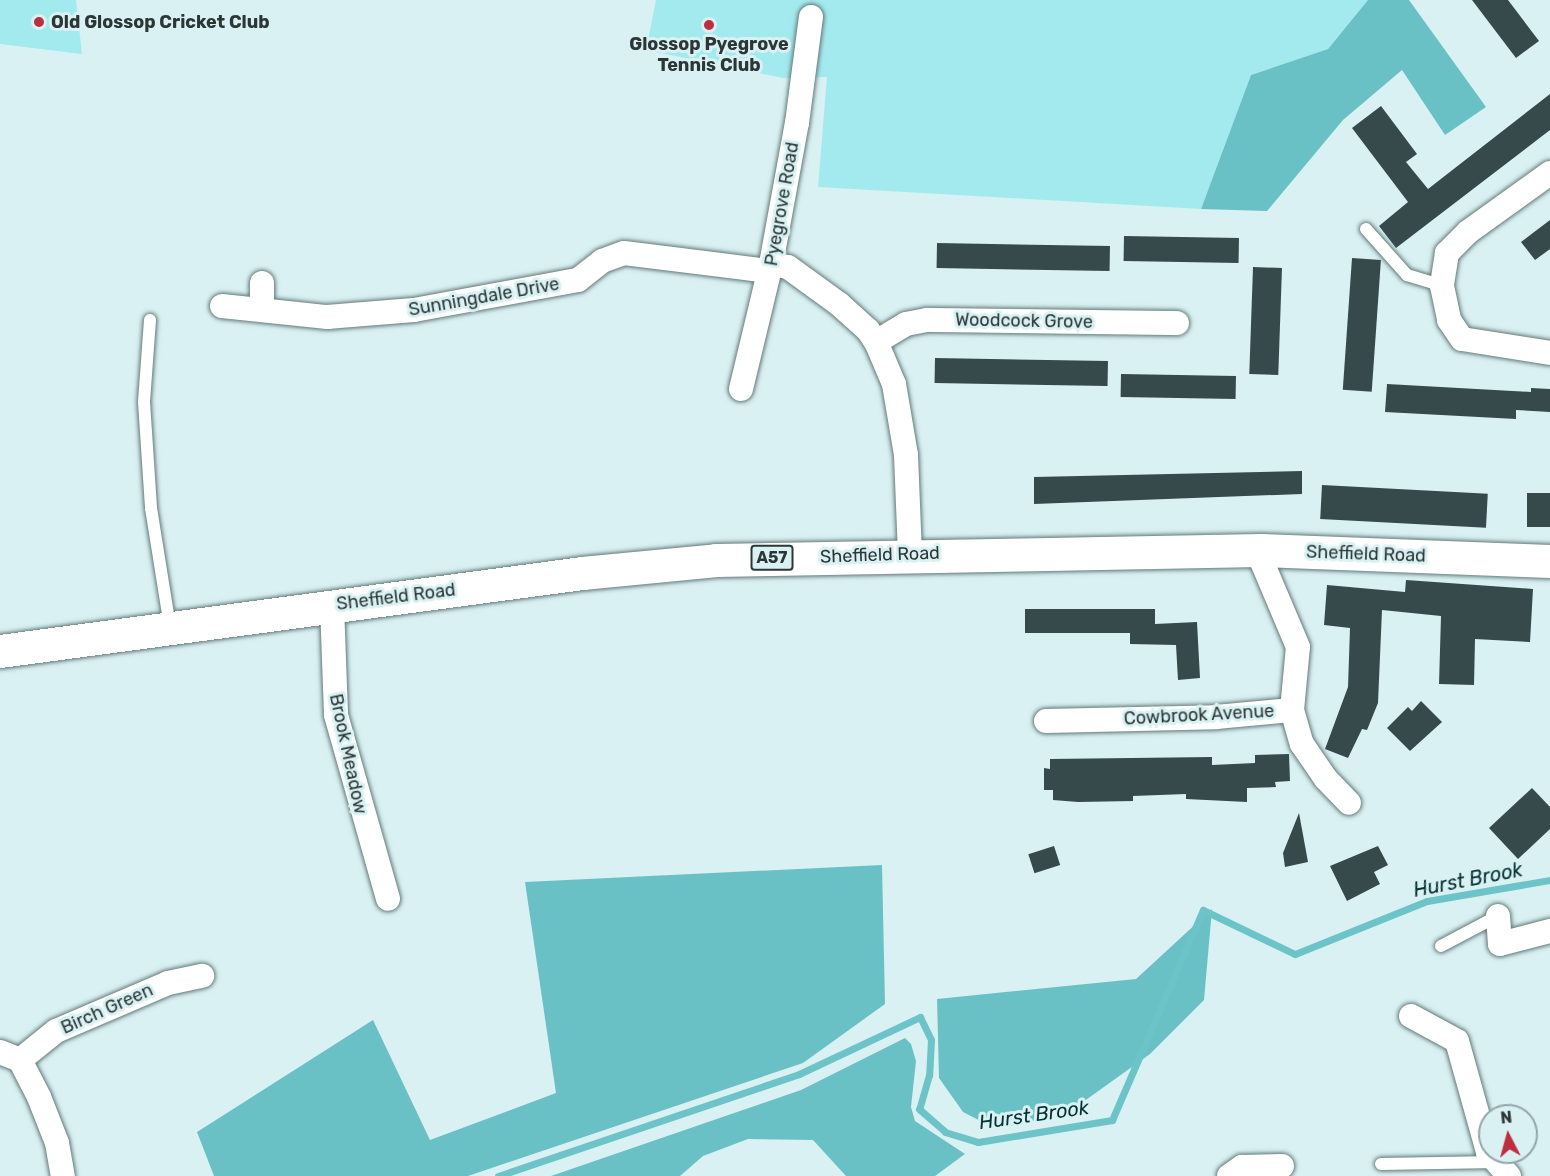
<!DOCTYPE html>
<style>
body{margin:0}
#map{position:relative;width:1550px;height:1176px;overflow:hidden;background:#d9f1f2;font-family:Rubik,sans-serif}
div>[style]{position:absolute}
.green>*{inset:0;background:#a3eaee}
.forest>*{inset:0;background:#6ac1c5}
.stream>*{height:7px;margin:-3.5px;padding:0 3.5px;transform-origin:3.5px;border-radius:3.5px;background:#6dc4c8}
.building>*{inset:0;background:#364a4b;transform-origin:0 0}
.roads{filter:drop-shadow(0 0 2px #64797a) drop-shadow(0 0 2px #64797a)}
.service>*{height:12px;margin:-6px;padding:0 6px;transform-origin:6px;border-radius:6px;background:#fff}
.minor>*{height:24px;margin:-12px;padding:0 12px;transform-origin:12px;border-radius:12px;background:#fff}
.primary>*{height:33px;margin:-16.5px;padding:0 16.5px;transform-origin:16.5px;border-radius:16.5px;background:#fff}
.dots>*{width:16px;height:16px;translate:-50% -50%;box-sizing:border-box;border:3px solid #d9f1f2;border-radius:50%}
span{translate:-50% -50%;white-space:nowrap;text-align:center;line-height:1.15;-webkit-text-stroke:6px #d9f1f2;paint-order:stroke}
.shield-label span{padding:2px 4px;background:#d9f1f2;border:2px solid;border-radius:4px;-webkit-text-stroke-width:0}
.shield-label{font-size:16px;color:#2d3636;font-weight:700}
.poi-label{font-size:18px;color:#2d3636;font-weight:700}
.left{translate:0 -50%;text-align:left}
.street-label{font-size:18px;color:#2d3636}
.water-label{font-size:20px;color:#043133;font-style:italic}
.north{position:absolute;left:1478px;top:1104px;width:60px;height:60px;box-sizing:border-box;background:#d9f1f2;border:2px solid #94a6a7;border-radius:50%;rotate:354deg;font-size:16px;font-weight:700;line-height:24px;text-align:center;color:#2d3636}
.north::after{content:'';display:block;margin:auto;width:21px;height:27px;background:#bf2e40;clip-path:polygon(50% 0,100% 100%,50% 72%,0 100%)}
</style>
<div id="map">
<div class="green">
<div style="clip-path:polygon(0 0,76px 0,82px 54px,0 44px)"></div>
<div style="clip-path:polygon(656px 0,1368px 0,1328px 49px,1251px 75px,1201px 209px,818px 187px,827px 77px,783px 78px,646px 50px)"></div>
</div>
<div class="forest">
<div style="clip-path:polygon(1368px 0,1409px 0,1486px 107px,1445px 135px,1402px 70px,1343px 120px,1267px 211px,1201px 209px,1251px 75px,1328px 49px)"></div>
<div style="clip-path:polygon(882px 865px,885px 1004px,803px 1063px,468px 1176px,214px 1176px,197px 1132px,373px 1020px,430px 1140px,556px 1093px,525px 882px)"></div>
<div style="clip-path:polygon(1212px 909px,1204px 1000px,1150px 1054px,1083px 1102px,1041px 1119px,996px 1129px,963px 1112px,939px 1078px,937px 999px,1136px 979px)"></div>
<div style="clip-path:polygon(905px 1038px,911px 1044px,916px 1061px,911px 1107px,915px 1121px,965px 1154px,935px 1176px,846px 1176px,813px 1140px,748px 1139px,703px 1156px,680px 1176px,551px 1176px,801px 1090px)"></div>
</div>
<div class="stream">
<div style="left:498px;top:1176px;width:318px;rotate:-18.7deg"></div>
<div style="left:799px;top:1074px;width:134px;rotate:-25.2deg"></div>
<div style="left:920px;top:1017px;width:25px;rotate:64deg"></div>
<div style="left:931px;top:1040px;width:35px;rotate:93deg"></div>
<div style="left:929px;top:1075px;width:35px;rotate:106deg"></div>
<div style="left:919px;top:1109px;width:35px;rotate:41deg"></div>
<div style="left:945px;top:1132px;width:34px;rotate:17deg"></div>
<div style="left:978px;top:1142px;width:136px;rotate:-9.3deg"></div>
<div style="left:1112px;top:1120px;width:229px;rotate:-66.6deg"></div>
<div style="left:1203px;top:910px;width:102px;rotate:25.6deg"></div>
<div style="left:1295px;top:954px;width:142px;rotate:-21.9deg"></div>
<div style="left:1427px;top:901px;width:125px;rotate:-9.7deg"></div>
</div>
<div class="building">
<div style="clip-path:polygon(1472px 0,1508px 0,1539px 41px,1516px 58px)"></div>
<div style="clip-path:polygon(1550px 94px,1550px 130px,1396px 248px,1379px 226px,1408px 202px,1352px 128px,1381px 106px,1417px 154px,1406px 162px,1428px 189px)"></div>
<div style="clip-path:polygon(1550px 220px,1550px 249px,1535px 260px,1521px 242px)"></div>
<div style="left:1124px;top:236px;width:115px;height:25px;rotate:1deg"></div>
<div style="left:937px;top:243px;width:173px;height:25px;rotate:1deg"></div>
<div style="left:1352px;top:258px;width:29px;height:132px;rotate:4deg"></div>
<div style="left:1253px;top:267px;width:29px;height:107px;rotate:2deg"></div>
<div style="left:935px;top:358px;width:173px;height:25px;rotate:1deg"></div>
<div style="left:1121px;top:374px;width:115px;height:23px;rotate:1deg"></div>
<div style="clip-path:polygon(1387px 384px,1531px 392px,1531px 388px,1550px 389px,1550px 412px,1516px 410px,1516px 419px,1385px 412px)"></div>
<div style="clip-path:polygon(1302px 471px,1302px 494px,1034px 504px,1034px 477px)"></div>
<div style="left:1322px;top:485px;width:166px;height:34px;rotate:3deg"></div>
<div style="left:1527px;top:493px;width:23px;height:34px"></div>
<div style="clip-path:polygon(1406px 580px,1533px 589px,1530px 642px,1475px 639px,1474px 685px,1439px 684px,1441px 616px,1382px 610px,1378px 703px,1367px 730px,1362px 729px,1348px 758px,1325px 749px,1348px 687px,1350px 628px,1324px 625px,1327px 585px,1405px 592px)"></div>
<div style="clip-path:polygon(1025px 609px,1155px 609px,1155px 624px,1197px 622px,1200px 678px,1178px 680px,1176px 645px,1130px 644px,1130px 633px,1025px 633px)"></div>
<div style="clip-path:polygon(1421px 701px,1442px 722px,1410px 751px,1387px 728px,1408px 707px,1412px 711px)"></div>
<div style="clip-path:polygon(1289px 754px,1290px 781px,1275px 782px,1276px 787px,1247px 788px,1247px 802px,1186px 799px,1186px 794px,1133px 796px,1133px 801px,1078px 802px,1053px 800px,1053px 790px,1044px 790px,1044px 768px,1050px 769px,1050px 759px,1212px 757px,1212px 765px,1255px 763px,1255px 755px)"></div>
<div style="clip-path:polygon(1532px 788px,1550px 807px,1550px 829px,1518px 859px,1489px 828px)"></div>
<div style="clip-path:polygon(1299px 813px,1308px 862px,1285px 867px,1283px 853px)"></div>
<div style="left:1054px;top:846px;width:20px;height:27px;rotate:72deg"></div>
<div style="clip-path:polygon(1378px 846px,1388px 865px,1374px 872px,1380px 884px,1347px 901px,1330px 866px)"></div>
</div>
<div class="roads">
<div class="service">
<div style="left:1366px;top:229px;width:62px;rotate:48.3deg"></div>
<div style="left:1407px;top:275px;width:37px;rotate:17deg"></div>
<div style="left:150px;top:320px;width:82px;rotate:94.2deg"></div>
<div style="left:144px;top:402px;width:106px;rotate:86.2deg"></div>
<div style="left:151px;top:508px;width:120px;rotate:80.9deg"></div>
<div style="left:1441px;top:946px;width:64px;rotate:-27.8deg"></div>
<div style="left:1381px;top:1164px;width:115px;rotate:-1deg"></div>
</div>
<div class="minor">
<div style="left:1550px;top:173px;width:101px;rotate:144.3deg"></div>
<div style="left:1468px;top:232px;width:30px;rotate:135deg"></div>
<div style="left:1447px;top:253px;width:33px;rotate:99deg"></div>
<div style="left:1442px;top:286px;width:35px;rotate:78deg"></div>
<div style="left:1449px;top:320px;width:23px;rotate:56deg"></div>
<div style="left:1462px;top:339px;width:89px;rotate:9deg"></div>
<div style="left:771px;top:264px;width:17px;rotate:10deg"></div>
<div style="left:788px;top:267px;width:63px;rotate:36deg"></div>
<div style="left:839px;top:304px;width:39px;rotate:42deg"></div>
<div style="left:868px;top:330px;width:17px;rotate:57deg"></div>
<div style="left:877px;top:344px;width:43px;rotate:67deg"></div>
<div style="left:894px;top:384px;width:72px;rotate:80.4deg"></div>
<div style="left:906px;top:455px;width:99px;rotate:87.7deg"></div>
<div style="left:222px;top:306px;width:106px;rotate:6deg"></div>
<div style="left:327px;top:317px;width:87px;rotate:-4.6deg"></div>
<div style="left:414px;top:310px;width:167px;rotate:-10.4deg"></div>
<div style="left:578px;top:280px;width:31px;rotate:-38deg"></div>
<div style="left:602px;top:261px;width:23px;rotate:-20deg"></div>
<div style="left:624px;top:253px;width:146px;rotate:7.1deg"></div>
<div style="left:262px;top:309px;width:26px;rotate:-90deg"></div>
<div style="left:876px;top:342px;width:35px;rotate:-31deg"></div>
<div style="left:906px;top:324px;width:21px;rotate:-11deg"></div>
<div style="left:927px;top:320px;width:250px;rotate:0.7deg"></div>
<div style="left:741px;top:389px;width:129px;rotate:-76.5deg"></div>
<div style="left:771px;top:264px;width:143px;rotate:-79.6deg"></div>
<div style="left:797px;top:123px;width:107px;rotate:-82.5deg"></div>
<div style="left:332px;top:605px;width:110px;rotate:87.9deg"></div>
<div style="left:336px;top:715px;width:191px;rotate:74.2deg"></div>
<div style="left:1292px;top:710px;width:35px;rotate:74deg"></div>
<div style="left:1302px;top:744px;width:42px;rotate:55.6deg"></div>
<div style="left:1326px;top:779px;width:33px;rotate:46deg"></div>
<div style="left:1046px;top:721px;width:170px;rotate:-1.3deg"></div>
<div style="left:1216px;top:717px;width:76px;rotate:-5.3deg"></div>
<div style="left:1292px;top:710px;width:63px;rotate:-84.6deg"></div>
<div style="left:1298px;top:647px;width:90px;rotate:-112.9deg"></div>
<div style="left:1263px;top:564px;width:14px;rotate:-98deg"></div>
<div style="left:1498px;top:916px;width:28px;rotate:86deg"></div>
<div style="left:1500px;top:944px;width:52px;rotate:-14.6deg"></div>
<div style="left:1411px;top:1016px;width:52px;rotate:28.5deg"></div>
<div style="left:1457px;top:1041px;width:115px;rotate:74.4deg"></div>
<div style="left:1488px;top:1152px;width:32px;rotate:49deg"></div>
<div style="left:0;top:1052px;width:22px;rotate:22deg"></div>
<div style="left:20px;top:1060px;width:42px;rotate:62.8deg"></div>
<div style="left:39px;top:1097px;width:49px;rotate:68.6deg"></div>
<div style="left:57px;top:1143px;width:34px;rotate:80deg"></div>
<div style="left:20px;top:1060px;width:46px;rotate:-38.9deg"></div>
<div style="left:56px;top:1031px;width:122px;rotate:-23.2deg"></div>
<div style="left:168px;top:983px;width:35px;rotate:-12deg"></div>
<div style="left:1229px;top:1176px;width:16px;rotate:-35deg"></div>
<div style="left:1242px;top:1167px;width:40px;rotate:-1.4deg"></div>
</div>
<div class="primary">
<div style="left:0;top:651px;width:587px;rotate:-7.63deg"></div>
<div style="left:582px;top:573px;width:135px;rotate:-5.5deg"></div>
<div style="left:716px;top:560px;width:545px;rotate:-1.05deg"></div>
<div style="left:1261px;top:550px;width:289px;rotate:2.2deg"></div>
</div>
</div>
<div class="dots">
<div style="left:39px;top:22px;background:#bf2e40"></div>
<div style="left:709px;top:25px;background:#bf2e40"></div>
</div>
<div class="shield-label">
<span style="left:772px;top:558px">A57</span>
</div>
<div class="poi-label">
<span class="left" style="left:51px;top:22px">Old Glossop Cricket Club</span>
<span style="left:709px;top:55px">Glossop Pyegrove<br>Tennis Club</span>
</div>
<div class="street-label">
<span style="left:782px;top:204px;rotate:-80deg">Pyegrove Road</span>
<span style="left:484px;top:297px;rotate:-10deg">Sunningdale Drive</span>
<span style="left:1024px;top:321px;rotate:1deg">Woodcock Grove</span>
<span style="left:1366px;top:554px;rotate:2deg">Sheffield Road</span>
<span style="left:880px;top:555px;rotate:-2deg">Sheffield Road</span>
<span style="left:396px;top:597px;rotate:-7deg">Sheffield Road</span>
<span style="left:1199px;top:715px;rotate:-3deg">Cowbrook Avenue</span>
<span style="left:348px;top:754px;rotate:78deg">Brook Meadow</span>
<span style="left:107px;top:1009px;rotate:-24deg">Birch Green</span>
</div>
<div class="water-label">
<span style="left:1468px;top:880px;rotate:-11deg">Hurst Brook</span>
<span style="left:1034px;top:1115px;rotate:-8deg">Hurst Brook</span>
</div>
<div class="north">N</div>
</div>
